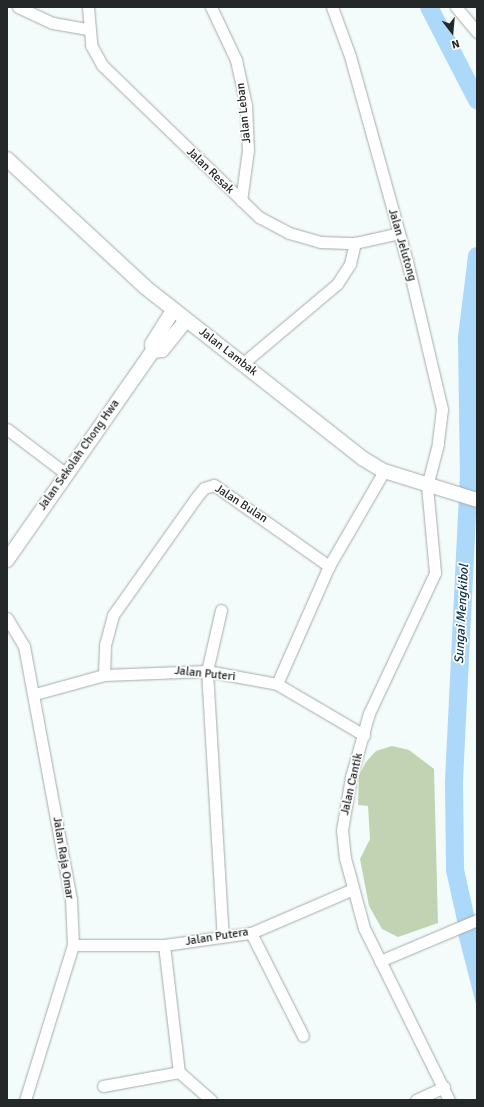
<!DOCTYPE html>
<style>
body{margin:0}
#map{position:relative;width:484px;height:1107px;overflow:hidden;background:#f4fcfb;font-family:Signika,sans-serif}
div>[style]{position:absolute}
.green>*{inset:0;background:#c1d3b2}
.water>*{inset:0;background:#acd8fa}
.river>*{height:18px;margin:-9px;padding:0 9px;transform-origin:9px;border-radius:9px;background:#acd8fa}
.roads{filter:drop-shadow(0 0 1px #a4abaa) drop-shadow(0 0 1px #a4abaa)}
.minor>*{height:11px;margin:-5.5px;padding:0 5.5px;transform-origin:5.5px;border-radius:5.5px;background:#fff}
.tertiary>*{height:14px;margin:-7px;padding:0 7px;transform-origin:7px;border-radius:7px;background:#fff}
span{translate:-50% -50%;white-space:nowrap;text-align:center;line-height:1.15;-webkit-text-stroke:3.5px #fff;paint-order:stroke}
.street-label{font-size:12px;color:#252828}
.water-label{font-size:13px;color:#0b2e45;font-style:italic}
.frame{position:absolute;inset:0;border:8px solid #252828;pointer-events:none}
.north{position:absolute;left:432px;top:12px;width:40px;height:40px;-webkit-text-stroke:3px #fff;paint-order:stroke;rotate:164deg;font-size:11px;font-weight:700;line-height:16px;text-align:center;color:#252828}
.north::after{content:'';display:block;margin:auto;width:14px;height:18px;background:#252828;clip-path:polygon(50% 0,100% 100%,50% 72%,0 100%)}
</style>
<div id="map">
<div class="green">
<div style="clip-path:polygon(392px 746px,409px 750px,434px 769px,438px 923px,398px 937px,382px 929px,369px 906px,360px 859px,370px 839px,368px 806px,358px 805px,359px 775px,366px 762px,376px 751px)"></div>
</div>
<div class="water">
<div style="clip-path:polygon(475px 928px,477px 937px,477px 1008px,458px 934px)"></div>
</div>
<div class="river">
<div style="left:429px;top:7px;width:105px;rotate:62.7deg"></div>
<div style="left:477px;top:256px;width:83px;rotate:97deg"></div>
<div style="left:467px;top:338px;width:136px;rotate:89.2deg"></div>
<div style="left:469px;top:474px;width:310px;rotate:92.8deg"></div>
<div style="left:454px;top:784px;width:86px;rotate:89.3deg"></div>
<div style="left:455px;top:870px;width:101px;rotate:77.5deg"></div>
</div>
<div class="roads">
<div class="minor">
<div style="left:18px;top:7px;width:38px;rotate:25deg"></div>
<div style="left:53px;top:23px;width:35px;rotate:10deg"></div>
<div style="left:88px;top:7px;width:38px;rotate:85deg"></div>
<div style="left:91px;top:45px;width:23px;rotate:61deg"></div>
<div style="left:102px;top:65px;width:219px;rotate:44.1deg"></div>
<div style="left:259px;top:217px;width:34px;rotate:28deg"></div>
<div style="left:289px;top:233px;width:32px;rotate:16deg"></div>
<div style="left:320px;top:242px;width:35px;rotate:2deg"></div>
<div style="left:355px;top:243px;width:45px;rotate:-12.8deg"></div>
<div style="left:211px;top:7px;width:59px;rotate:64.7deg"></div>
<div style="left:236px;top:60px;width:46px;rotate:77.5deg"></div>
<div style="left:246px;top:105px;width:45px;rotate:87.5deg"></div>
<div style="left:248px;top:150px;width:51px;rotate:97.8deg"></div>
<div style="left:332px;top:7px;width:52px;rotate:69.8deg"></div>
<div style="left:350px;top:56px;width:213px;rotate:74.5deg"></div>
<div style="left:407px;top:261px;width:152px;rotate:76.7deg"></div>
<div style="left:442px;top:409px;width:35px;rotate:97deg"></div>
<div style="left:438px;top:444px;width:43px;rotate:104.7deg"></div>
<div style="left:427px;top:486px;width:87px;rotate:84.7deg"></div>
<div style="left:435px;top:573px;width:155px;rotate:115.2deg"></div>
<div style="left:369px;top:713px;width:66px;rotate:105.7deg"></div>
<div style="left:351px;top:777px;width:54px;rotate:99.6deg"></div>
<div style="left:342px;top:830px;width:28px;rotate:84deg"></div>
<div style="left:345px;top:858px;width:73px;rotate:74.8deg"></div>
<div style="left:364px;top:928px;width:192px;rotate:63.7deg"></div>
<div style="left:456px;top:7px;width:33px;rotate:50deg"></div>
<div style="left:242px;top:364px;width:124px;rotate:-40.1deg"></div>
<div style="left:337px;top:284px;width:24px;rotate:-57deg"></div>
<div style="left:350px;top:264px;width:22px;rotate:-77deg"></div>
<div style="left:7px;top:429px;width:73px;rotate:37.2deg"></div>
<div style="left:329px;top:566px;width:110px;rotate:-59.9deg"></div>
<div style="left:221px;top:610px;width:63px;rotate:102.9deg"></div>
<div style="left:207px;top:671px;width:266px;rotate:86.6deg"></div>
<div style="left:7px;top:618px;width:33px;rotate:59deg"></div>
<div style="left:24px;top:646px;width:257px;rotate:79.5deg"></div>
<div style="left:71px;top:899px;width:46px;rotate:87.5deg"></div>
<div style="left:73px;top:945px;width:162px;rotate:107.2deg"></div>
<div style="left:104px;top:675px;width:30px;rotate:-88deg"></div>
<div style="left:105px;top:645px;width:31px;rotate:-75deg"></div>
<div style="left:113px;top:615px;width:142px;rotate:-54.7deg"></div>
<div style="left:195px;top:499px;width:14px;rotate:-51deg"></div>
<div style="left:204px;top:488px;width:10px;rotate:-17deg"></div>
<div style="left:214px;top:485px;width:141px;rotate:35.2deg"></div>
<div style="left:329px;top:566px;width:129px;rotate:113.8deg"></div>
<div style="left:35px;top:694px;width:72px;rotate:-15.4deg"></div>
<div style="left:104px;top:675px;width:103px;rotate:-2.2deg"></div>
<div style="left:207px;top:671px;width:71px;rotate:10.5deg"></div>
<div style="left:277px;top:684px;width:101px;rotate:30.4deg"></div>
<div style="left:251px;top:933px;width:115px;rotate:63.2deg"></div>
<div style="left:73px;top:945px;width:91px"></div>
<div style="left:164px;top:945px;width:88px;rotate:-7.9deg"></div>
<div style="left:251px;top:933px;width:111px;rotate:-23.3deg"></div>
<div style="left:164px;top:945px;width:128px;rotate:83.3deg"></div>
<div style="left:179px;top:1072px;width:43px;rotate:41.2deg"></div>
<div style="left:380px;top:961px;width:105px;rotate:-22.9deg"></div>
<div style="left:103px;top:1086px;width:77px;rotate:-10.4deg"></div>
<div style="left:416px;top:1100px;width:31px;rotate:-25deg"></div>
</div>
<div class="tertiary">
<div style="left:7px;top:159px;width:188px;rotate:42.8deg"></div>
<div style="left:145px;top:287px;width:276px;rotate:38.2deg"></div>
<div style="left:362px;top:458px;width:26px;rotate:31deg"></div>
<div style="left:384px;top:471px;width:97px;rotate:17.3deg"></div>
<div style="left:153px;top:351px;width:7px;rotate:-98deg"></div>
<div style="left:152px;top:344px;width:39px;rotate:-58deg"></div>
<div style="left:7px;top:560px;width:255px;rotate:-55.1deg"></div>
<div style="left:153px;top:351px;width:9px;rotate:-6deg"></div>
<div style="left:162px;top:350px;width:38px;rotate:-51deg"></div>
</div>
</div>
<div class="street-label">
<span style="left:244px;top:113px;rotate:-96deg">Jalan Leban</span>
<span style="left:210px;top:171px;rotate:44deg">Jalan Resak</span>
<span style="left:402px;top:245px;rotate:74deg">Jalan Jelutong</span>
<span style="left:228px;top:352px;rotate:38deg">Jalan Lambak</span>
<span style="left:79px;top:455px;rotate:-55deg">Jalan Sekolah Chong Hwa</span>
<span style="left:241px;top:504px;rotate:33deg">Jalan Bulan</span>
<span style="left:205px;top:674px;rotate:6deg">Jalan Puteri</span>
<span style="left:352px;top:784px;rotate:-77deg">Jalan Cantik</span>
<span style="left:63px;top:858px;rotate:81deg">Jalan Raja Omar</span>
<span style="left:217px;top:937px;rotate:-9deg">Jalan Putera</span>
</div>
<div class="water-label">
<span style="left:462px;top:614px;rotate:-87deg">Sungai Mengkibol</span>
</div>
<div class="frame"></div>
<div class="north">N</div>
</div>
